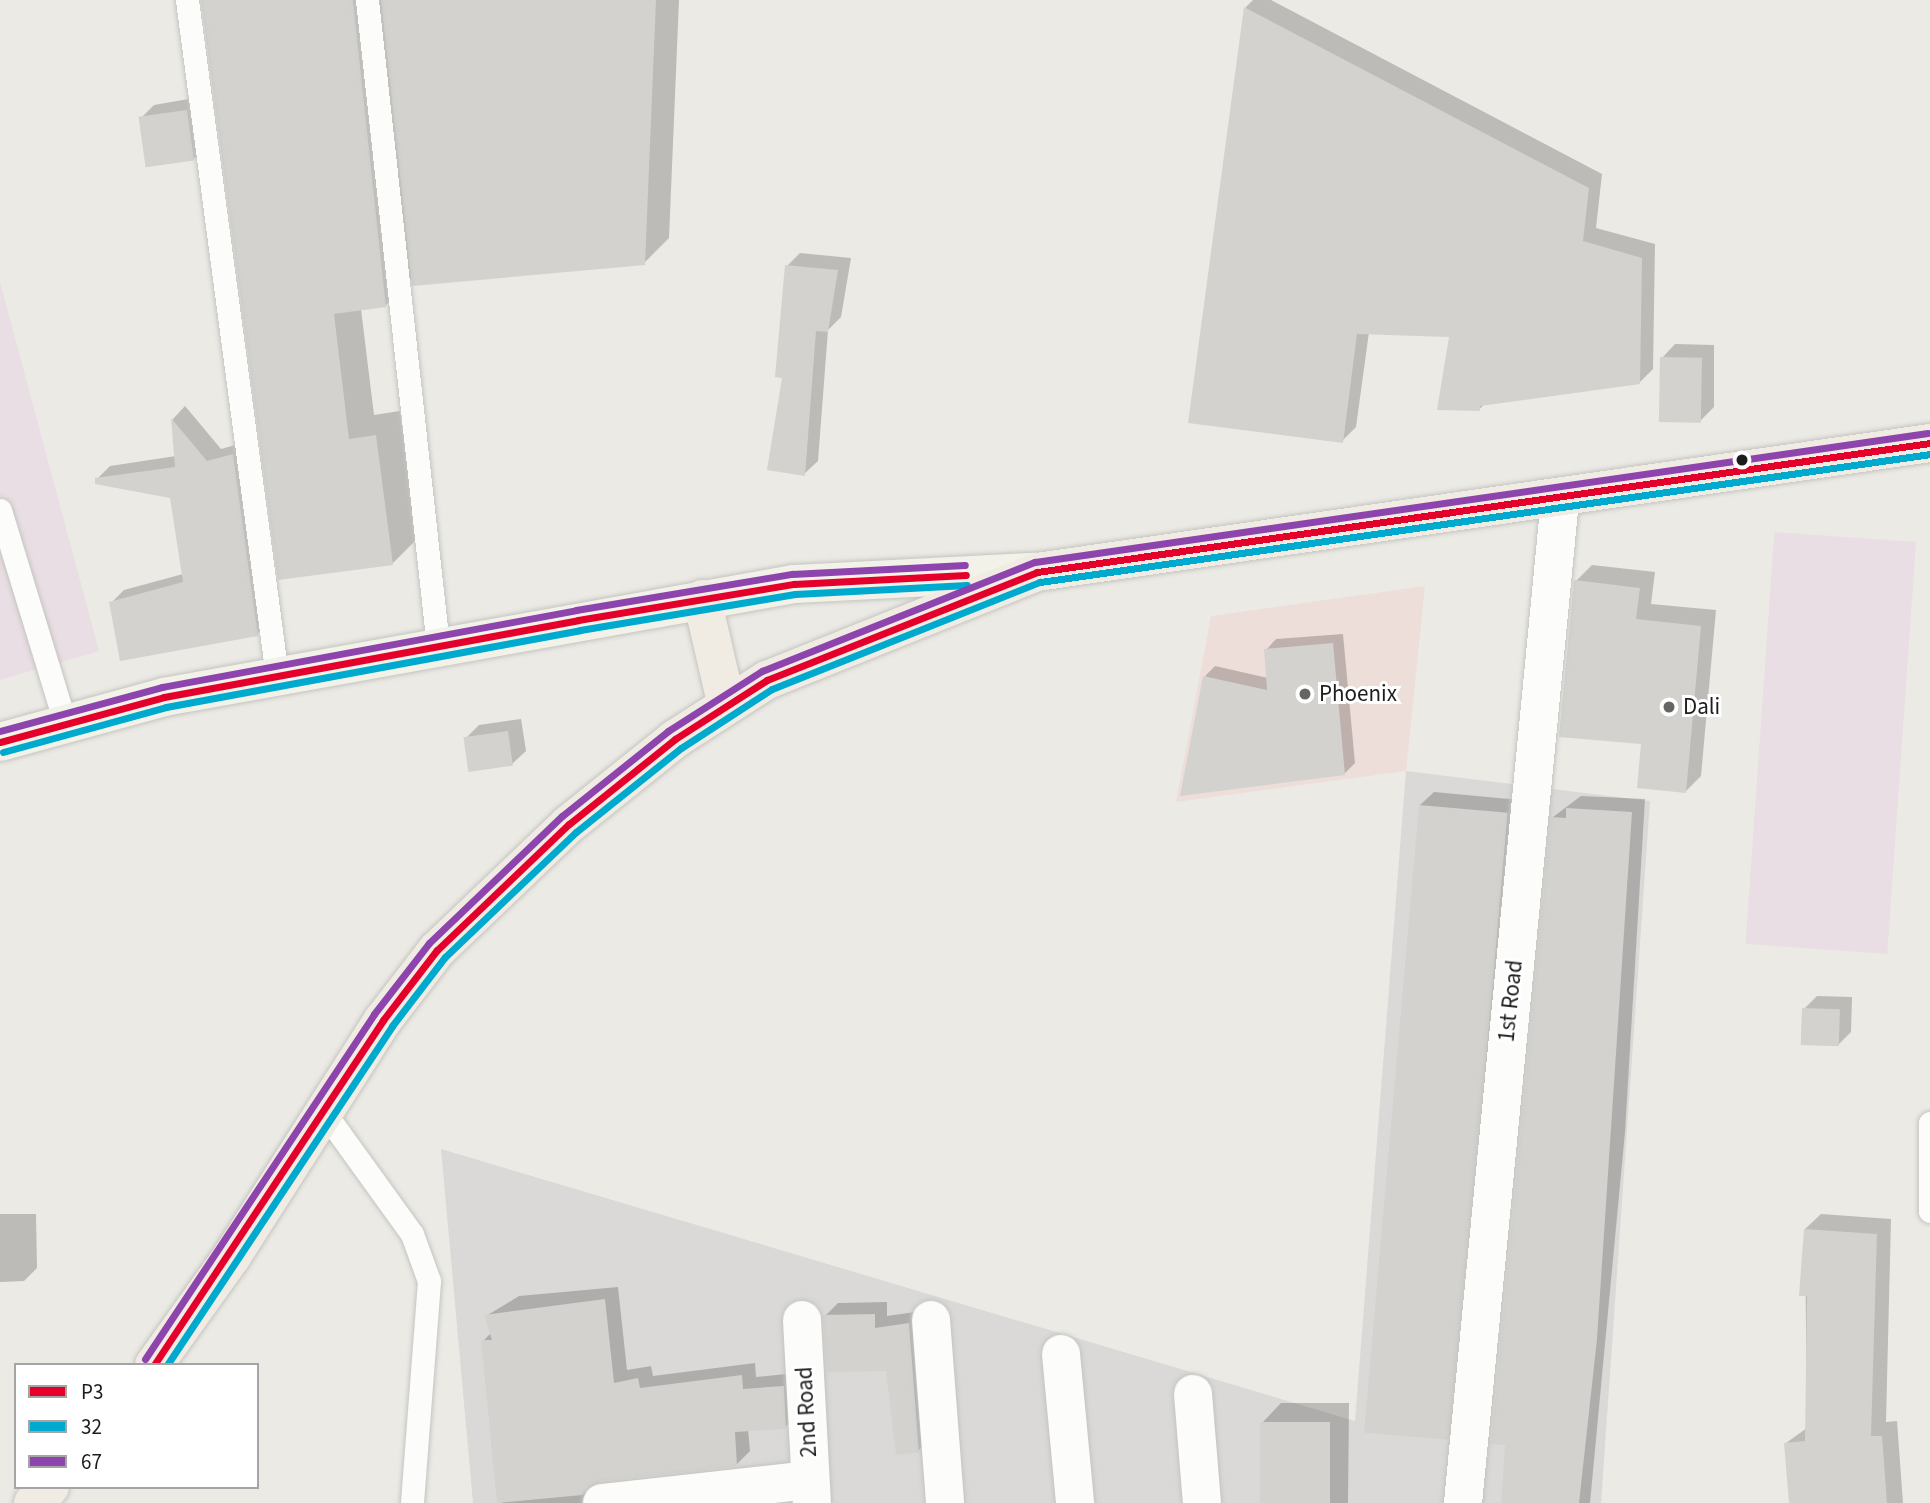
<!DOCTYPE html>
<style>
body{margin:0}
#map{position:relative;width:1930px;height:1503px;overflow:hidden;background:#ebeae5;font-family:"Source Sans 3",sans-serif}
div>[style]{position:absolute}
.residential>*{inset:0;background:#dad9d7}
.commercial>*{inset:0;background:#eeded9}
.industrial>*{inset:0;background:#e9dee3;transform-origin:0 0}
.shadow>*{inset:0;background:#0003}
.building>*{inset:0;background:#d3d2ce;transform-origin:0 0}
.roads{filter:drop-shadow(0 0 2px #c4c4c1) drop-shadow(0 0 2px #c4c4c1)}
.lane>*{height:23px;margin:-11.5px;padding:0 11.5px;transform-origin:11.5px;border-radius:11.5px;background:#fcfcfb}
.street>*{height:38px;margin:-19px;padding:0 19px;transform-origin:19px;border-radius:19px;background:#fcfcfb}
.secondary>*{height:38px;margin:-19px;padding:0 19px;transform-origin:19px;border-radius:19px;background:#f2f2e9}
.primary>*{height:38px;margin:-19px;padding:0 19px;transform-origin:19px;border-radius:19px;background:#f1ece3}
.bus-1>*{height:7px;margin:-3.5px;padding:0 3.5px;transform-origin:3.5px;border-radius:3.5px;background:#e4002b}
.bus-2>*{height:7px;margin:-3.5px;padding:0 3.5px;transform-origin:3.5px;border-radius:3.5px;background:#00a9ce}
.bus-3>*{height:7px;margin:-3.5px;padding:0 3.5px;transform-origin:3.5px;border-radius:3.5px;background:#8e44ad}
.dots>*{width:19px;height:19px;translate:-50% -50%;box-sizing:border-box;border:4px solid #fff;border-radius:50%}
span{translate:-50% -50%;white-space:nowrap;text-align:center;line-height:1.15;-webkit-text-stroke:6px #fff;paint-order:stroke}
.poi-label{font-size:23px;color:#1d1d1d}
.left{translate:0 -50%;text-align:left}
.street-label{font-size:23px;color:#1d1d1d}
.legend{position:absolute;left:14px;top:1363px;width:245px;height:126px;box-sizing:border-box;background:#fff;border:2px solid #a5a5a5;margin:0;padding:9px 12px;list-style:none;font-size:21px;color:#1d1d1d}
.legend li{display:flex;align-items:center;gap:14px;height:35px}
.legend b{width:35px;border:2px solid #a5a5a5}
</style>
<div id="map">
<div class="residential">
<div style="clip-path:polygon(1406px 771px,1650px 801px,1601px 1503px,473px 1503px,441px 1149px,1355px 1421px)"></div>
</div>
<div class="commercial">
<div style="clip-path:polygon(1425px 586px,1406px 771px,1176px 802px,1211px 616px)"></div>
</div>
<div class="industrial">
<div style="clip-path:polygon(0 282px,99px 651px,0 680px)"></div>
<div style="left:1916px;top:542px;width:413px;height:142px;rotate:94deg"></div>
</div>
<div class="shadow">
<div style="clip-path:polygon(204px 0,679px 0,669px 238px,644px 263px,413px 278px,385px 306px,361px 309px,374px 415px,400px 411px,418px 538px,393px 563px,280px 578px)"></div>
<div style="clip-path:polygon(1253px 0,1271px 0,1602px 174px,1596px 228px,1655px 244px,1653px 369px,1639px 383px,1485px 403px,1479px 410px,1451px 335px,1369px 332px,1356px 427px,1342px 441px,1190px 421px,1246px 7px)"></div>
<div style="clip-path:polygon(200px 97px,207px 146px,193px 160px,141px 118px,154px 105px)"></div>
<div style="clip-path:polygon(800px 253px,851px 258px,841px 317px,828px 330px,818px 461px,804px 474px,784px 376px,787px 266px)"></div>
<div style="clip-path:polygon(1675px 344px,1714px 345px,1714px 407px,1700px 421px,1662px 358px)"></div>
<div style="clip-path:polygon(185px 406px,221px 449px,246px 442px,270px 621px,257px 634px,111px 603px,124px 590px,183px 574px,172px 497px,97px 479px,110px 466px,176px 456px,173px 419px)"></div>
<div style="clip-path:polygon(1592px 565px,1655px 572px,1651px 604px,1716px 610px,1701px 776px,1685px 792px,1642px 742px,1576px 581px)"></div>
<div style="clip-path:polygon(1343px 634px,1355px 763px,1345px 773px,1205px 676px,1215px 666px,1268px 678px,1266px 650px,1276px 639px)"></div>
<div style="clip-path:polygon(521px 719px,526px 751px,512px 764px,466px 738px,479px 725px)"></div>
<div style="clip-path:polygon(1434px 792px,1520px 800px,1460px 1425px,1446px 1438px,1420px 805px)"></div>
<div style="clip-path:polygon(1581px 796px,1645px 799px,1625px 1132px,1590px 1503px,1503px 1503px,1553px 817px)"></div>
<div style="clip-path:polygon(1817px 996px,1852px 997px,1851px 1032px,1838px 1045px,1804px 1009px)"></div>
<div style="clip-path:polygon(0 1214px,36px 1214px,37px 1268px,24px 1281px,0 1282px)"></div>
<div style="clip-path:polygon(1821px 1214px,1891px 1219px,1886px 1422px,1897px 1421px,1903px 1503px,1791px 1503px,1786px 1443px,1807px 1428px,1805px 1229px)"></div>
<div style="clip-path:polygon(618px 1287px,627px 1370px,651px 1366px,653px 1376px,755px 1363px,756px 1377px,796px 1373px,799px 1414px,785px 1427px,748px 1429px,750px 1451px,737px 1464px,599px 1480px,593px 1492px,601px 1503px,502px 1503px,483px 1341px,492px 1332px,486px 1316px,519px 1296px)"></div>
<div style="clip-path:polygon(887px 1302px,887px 1316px,922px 1311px,932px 1437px,918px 1451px,888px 1369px,825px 1316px,838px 1303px)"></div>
<div style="clip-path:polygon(1281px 1403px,1349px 1403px,1348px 1503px,1261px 1503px,1262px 1423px)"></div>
</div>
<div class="building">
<div style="clip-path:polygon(201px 0,353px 0,386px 307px,334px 314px,349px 439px,376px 435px,393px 565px,278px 580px)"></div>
<div style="clip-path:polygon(381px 0,656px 0,645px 265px,412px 286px)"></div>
<div style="clip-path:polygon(1244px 7px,1589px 188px,1583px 241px,1642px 258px,1640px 384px,1480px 406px,1480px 411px,1437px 410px,1449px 337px,1357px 334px,1343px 443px,1188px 423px)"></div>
<div style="left:187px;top:110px;width:51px;height:49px;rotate:82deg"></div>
<div style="clip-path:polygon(785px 265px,838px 270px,828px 332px,816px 331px,805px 476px,767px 470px,782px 378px,775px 377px)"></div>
<div style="left:1660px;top:357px;width:42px;height:65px;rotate:1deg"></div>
<div style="clip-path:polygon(171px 418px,207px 461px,233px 454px,258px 636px,120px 661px,109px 602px,183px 582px,170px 498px,95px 484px,95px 478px,175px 467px)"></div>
<div style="clip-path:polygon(1574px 580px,1640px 588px,1636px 619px,1701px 626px,1686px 793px,1637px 788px,1641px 744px,1559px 737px)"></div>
<div style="clip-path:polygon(1333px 643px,1345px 775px,1180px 796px,1203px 676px,1267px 690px,1264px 649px)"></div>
<div style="left:508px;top:731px;width:35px;height:45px;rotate:82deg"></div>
<div style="left:1419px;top:805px;width:89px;height:630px;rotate:5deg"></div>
<div style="clip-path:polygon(1566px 808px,1632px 812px,1597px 1339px,1579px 1503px,1501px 1503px,1505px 1445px,1491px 1444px,1551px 817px,1566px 818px)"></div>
<div style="left:1802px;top:1008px;width:38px;height:37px;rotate:2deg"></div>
<div style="clip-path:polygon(1804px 1229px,1877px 1234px,1871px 1436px,1882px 1436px,1887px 1503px,1789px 1503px,1784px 1443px,1805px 1441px,1807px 1296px,1799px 1296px)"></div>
<div style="clip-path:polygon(605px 1299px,614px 1383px,638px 1378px,640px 1388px,742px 1375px,743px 1389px,784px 1386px,786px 1429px,735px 1432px,737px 1466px,600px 1481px,582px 1495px,497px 1503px,481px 1340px,492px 1340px,484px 1315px)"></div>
<div style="clip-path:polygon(875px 1314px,875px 1328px,909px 1323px,919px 1452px,896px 1455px,886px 1371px,827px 1372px,823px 1315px)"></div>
<div style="left:1260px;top:1422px;width:70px;height:81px"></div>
</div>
<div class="roads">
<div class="lane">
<div style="left:187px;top:0;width:682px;rotate:82.42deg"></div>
<div style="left:367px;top:0;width:650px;rotate:83.73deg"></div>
<div style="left:0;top:510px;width:223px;rotate:73deg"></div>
<div style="left:324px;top:1112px;width:150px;rotate:54.2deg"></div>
<div style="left:412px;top:1234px;width:50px;rotate:70.1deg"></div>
<div style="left:429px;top:1281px;width:223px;rotate:94.4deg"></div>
<div style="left:1930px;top:1123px;width:88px;rotate:90deg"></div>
</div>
<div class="street">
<div style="left:802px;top:1320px;width:183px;rotate:86.9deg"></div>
<div style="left:931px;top:1320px;width:184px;rotate:85.6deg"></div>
<div style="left:1061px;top:1354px;width:150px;rotate:84.6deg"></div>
<div style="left:1193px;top:1394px;width:109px;rotate:85.3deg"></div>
<div style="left:602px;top:1503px;width:209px;rotate:-6.3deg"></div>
<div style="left:1463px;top:1503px;width:1008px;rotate:-84.48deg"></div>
</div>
<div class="secondary">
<div style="left:0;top:742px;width:170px;rotate:-15.3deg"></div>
<div style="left:164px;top:697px;width:640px;rotate:-10.17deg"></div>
<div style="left:794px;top:584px;width:237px;rotate:-2.9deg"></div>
</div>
<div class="primary">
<div style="left:702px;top:599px;width:106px;rotate:76.9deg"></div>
<div style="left:154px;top:1365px;width:134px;rotate:-54.4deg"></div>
<div style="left:232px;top:1256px;width:280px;rotate:-57.4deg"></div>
<div style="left:383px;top:1020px;width:88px;rotate:-52.4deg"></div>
<div style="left:437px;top:950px;width:182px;rotate:-43.7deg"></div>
<div style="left:569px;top:824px;width:136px;rotate:-38.7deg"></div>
<div style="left:675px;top:739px;width:109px;rotate:-32.7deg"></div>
<div style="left:767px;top:680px;width:291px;rotate:-21.8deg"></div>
<div style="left:1037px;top:572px;width:902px;rotate:-8.22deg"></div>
<div style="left:33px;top:1503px;width:23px;rotate:-43deg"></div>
</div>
</div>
<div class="bus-1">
<div style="left:0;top:742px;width:170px;rotate:-15.3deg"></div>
<div style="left:164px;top:697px;width:421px;rotate:-10.5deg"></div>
<div style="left:578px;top:620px;width:219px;rotate:-9.5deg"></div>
<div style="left:794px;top:584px;width:172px;rotate:-3deg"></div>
<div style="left:154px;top:1365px;width:414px;rotate:-56.4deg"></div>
<div style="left:383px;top:1020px;width:88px;rotate:-52.4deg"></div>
<div style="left:437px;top:950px;width:182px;rotate:-43.7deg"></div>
<div style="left:569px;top:824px;width:136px;rotate:-38.7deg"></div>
<div style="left:675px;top:739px;width:109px;rotate:-32.7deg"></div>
<div style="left:767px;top:680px;width:291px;rotate:-21.8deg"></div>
<div style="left:1037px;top:572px;width:902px;rotate:-8.22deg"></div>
</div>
<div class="bus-2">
<div style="left:3px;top:752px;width:169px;rotate:-15.4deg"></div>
<div style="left:166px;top:707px;width:421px;rotate:-10.5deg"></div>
<div style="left:580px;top:630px;width:218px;rotate:-9.5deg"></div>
<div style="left:795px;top:594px;width:172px;rotate:-3deg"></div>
<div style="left:167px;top:1365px;width:407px;rotate:-56.4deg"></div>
<div style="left:392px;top:1026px;width:87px;rotate:-52.5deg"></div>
<div style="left:445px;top:957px;width:181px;rotate:-43.7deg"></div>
<div style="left:576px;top:832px;width:134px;rotate:-38.7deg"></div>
<div style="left:681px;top:748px;width:108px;rotate:-33deg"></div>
<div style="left:772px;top:689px;width:289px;rotate:-21.8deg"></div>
<div style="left:1040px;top:582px;width:899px;rotate:-8.18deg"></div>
</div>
<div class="bus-3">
<div style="left:0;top:731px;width:168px;rotate:-15.2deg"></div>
<div style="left:162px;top:687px;width:421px;rotate:-10.5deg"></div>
<div style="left:576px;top:610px;width:219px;rotate:-9.5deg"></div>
<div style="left:792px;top:574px;width:173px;rotate:-3deg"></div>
<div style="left:145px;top:1359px;width:414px;rotate:-56.4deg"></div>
<div style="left:374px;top:1014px;width:90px;rotate:-52.2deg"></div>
<div style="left:429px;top:943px;width:184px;rotate:-43.7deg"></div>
<div style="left:562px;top:816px;width:136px;rotate:-38.7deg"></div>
<div style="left:668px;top:731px;width:112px;rotate:-32.6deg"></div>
<div style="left:762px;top:671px;width:294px;rotate:-21.8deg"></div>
<div style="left:1035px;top:562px;width:902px;rotate:-8.22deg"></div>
</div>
<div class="dots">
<div style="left:1742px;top:460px;background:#1d1d1d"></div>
<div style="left:1305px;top:694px;background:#656563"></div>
<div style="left:1669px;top:707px;background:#656563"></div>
</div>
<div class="poi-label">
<span class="left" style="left:1319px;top:694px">Phoenix</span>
<span class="left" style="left:1683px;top:707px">Dali</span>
</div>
<div class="street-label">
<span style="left:1511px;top:1001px;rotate:-84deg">1st Road</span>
<span style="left:807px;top:1412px;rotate:-93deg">2nd Road</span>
</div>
<ul class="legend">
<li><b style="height:9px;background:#e4002b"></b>P3</li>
<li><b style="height:9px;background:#00a9ce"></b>32</li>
<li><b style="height:9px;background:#8e44ad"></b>67</li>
</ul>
</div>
